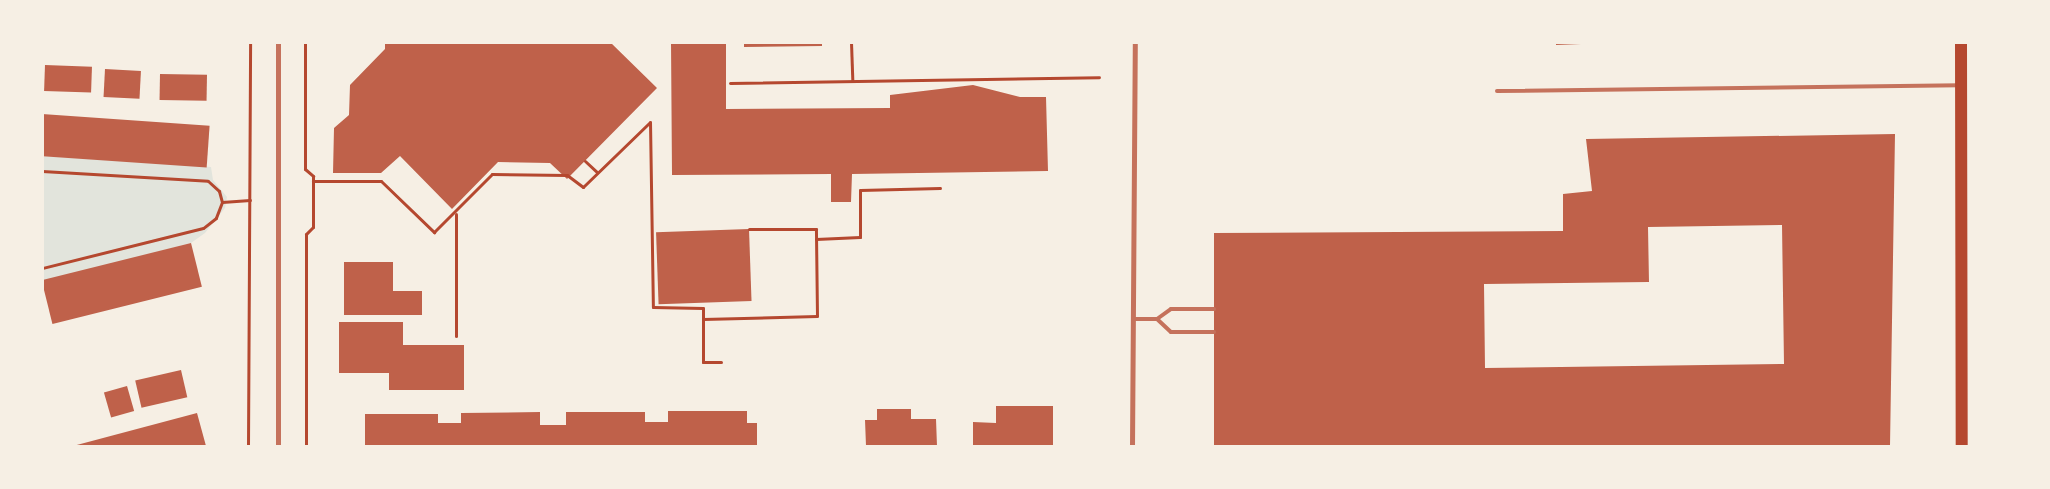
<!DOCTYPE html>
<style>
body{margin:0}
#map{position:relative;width:2050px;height:489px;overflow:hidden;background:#f6efe4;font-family:"Golos Text",sans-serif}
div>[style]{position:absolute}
.green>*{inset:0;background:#e2e4dc}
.building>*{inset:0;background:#bf614a;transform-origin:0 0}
.path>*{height:3px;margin:-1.5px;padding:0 1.5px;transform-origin:1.5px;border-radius:1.5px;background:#b5482f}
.service>*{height:4px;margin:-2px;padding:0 2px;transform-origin:2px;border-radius:2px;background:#c5725c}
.minor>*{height:5px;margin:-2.5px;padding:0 2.5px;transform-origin:2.5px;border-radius:2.5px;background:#c5725c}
.primary>*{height:12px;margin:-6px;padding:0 6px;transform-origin:6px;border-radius:6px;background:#b5482f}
span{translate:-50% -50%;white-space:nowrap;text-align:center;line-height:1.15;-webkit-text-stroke:4px #f6efe4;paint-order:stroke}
.frame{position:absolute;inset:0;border:44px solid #f6efe4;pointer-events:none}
</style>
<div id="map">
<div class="green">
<div style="clip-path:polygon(43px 156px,211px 167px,213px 180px,227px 197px,225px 208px,205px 233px,191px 243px,43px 282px)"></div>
</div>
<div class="building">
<div style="clip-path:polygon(385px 42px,610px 42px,657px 88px,567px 179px,550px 163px,498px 162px,452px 209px,400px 156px,381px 173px,333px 173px,334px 128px,349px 115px,350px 85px,385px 49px)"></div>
<div style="clip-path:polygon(671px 42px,726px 42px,726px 109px,890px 108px,890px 95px,973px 85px,1020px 97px,1046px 97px,1048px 171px,852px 174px,851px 202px,831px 202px,831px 174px,672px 175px)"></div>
<div style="clip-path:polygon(744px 42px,822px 42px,822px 46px,744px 47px)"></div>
<div style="clip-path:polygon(1556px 42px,1581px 42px,1581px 44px,1556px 45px)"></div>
<div style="left:45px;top:65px;width:47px;height:26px;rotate:2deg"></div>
<div style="left:105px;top:69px;width:36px;height:28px;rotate:3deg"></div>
<div style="left:160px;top:74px;width:47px;height:26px;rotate:1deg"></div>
<div style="left:42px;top:114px;width:168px;height:42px;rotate:4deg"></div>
<div style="clip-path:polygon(evenodd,1895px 134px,1890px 446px,1214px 446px,1214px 233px,1563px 231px,1563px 194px,1592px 191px,1586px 139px,1895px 134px,1782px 225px,1784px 364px,1485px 368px,1484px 284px,1649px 282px,1648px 227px,1782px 225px)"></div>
<div style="left:749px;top:229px;width:72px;height:93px;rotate:88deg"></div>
<div style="left:191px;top:243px;width:45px;height:154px;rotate:76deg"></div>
<div style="clip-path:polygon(344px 262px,393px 262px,393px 291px,422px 291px,422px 315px,344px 315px)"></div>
<div style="clip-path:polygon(339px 322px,403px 322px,403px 345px,464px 345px,464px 390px,389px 390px,389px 373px,339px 373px)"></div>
<div style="left:181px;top:370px;width:28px;height:47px;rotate:77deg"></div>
<div style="left:127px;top:386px;width:26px;height:24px;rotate:74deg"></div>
<div style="clip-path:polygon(996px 406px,1053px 406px,1053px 446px,973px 446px,973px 422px,996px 423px)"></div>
<div style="clip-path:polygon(877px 409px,911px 409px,911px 419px,936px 419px,937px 446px,866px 446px,865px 420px,877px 420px)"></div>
<div style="clip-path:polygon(668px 411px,747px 411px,747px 423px,757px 423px,757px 446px,365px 446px,365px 414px,438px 414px,438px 423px,461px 423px,461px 413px,540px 412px,540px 425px,566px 425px,566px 412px,645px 412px,645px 422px,668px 422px)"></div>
<div style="clip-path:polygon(197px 413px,206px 446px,73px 446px)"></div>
</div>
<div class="path">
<div style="left:305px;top:42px;width:127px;rotate:90deg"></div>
<div style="left:305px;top:169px;width:11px;rotate:41deg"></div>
<div style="left:313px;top:176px;width:51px;rotate:90deg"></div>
<div style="left:313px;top:227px;width:10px;rotate:135deg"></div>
<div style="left:306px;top:234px;width:212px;rotate:90deg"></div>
<div style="left:851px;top:42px;width:38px;rotate:88deg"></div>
<div style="left:730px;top:83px;width:369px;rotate:-0.9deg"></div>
<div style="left:585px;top:161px;width:16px;rotate:43deg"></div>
<div style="left:42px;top:171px;width:166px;rotate:3.4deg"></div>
<div style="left:208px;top:181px;width:15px;rotate:42deg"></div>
<div style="left:219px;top:191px;width:11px;rotate:75deg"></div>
<div style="left:222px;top:202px;width:17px;rotate:111deg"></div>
<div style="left:216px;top:218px;width:16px;rotate:142deg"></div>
<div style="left:203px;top:228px;width:166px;rotate:166deg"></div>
<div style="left:313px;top:181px;width:68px"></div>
<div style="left:381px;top:181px;width:74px;rotate:43.9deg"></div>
<div style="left:434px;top:232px;width:82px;rotate:-45deg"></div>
<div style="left:492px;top:174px;width:75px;rotate:0.8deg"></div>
<div style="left:567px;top:175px;width:20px;rotate:37deg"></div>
<div style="left:583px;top:187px;width:93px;rotate:-44.1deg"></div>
<div style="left:650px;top:122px;width:185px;rotate:89.1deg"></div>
<div style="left:653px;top:307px;width:50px;rotate:1.1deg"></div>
<div style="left:703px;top:308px;width:54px;rotate:90deg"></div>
<div style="left:703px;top:362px;width:18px"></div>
<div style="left:222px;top:202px;width:28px;rotate:-4deg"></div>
<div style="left:456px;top:214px;width:122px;rotate:90deg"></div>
<div style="left:816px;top:239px;width:44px;rotate:-2.6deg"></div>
<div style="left:860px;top:237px;width:47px;rotate:-90deg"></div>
<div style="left:860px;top:190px;width:80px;rotate:-1.4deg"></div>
<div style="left:703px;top:319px;width:114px;rotate:-1.5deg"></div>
<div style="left:817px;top:316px;width:87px;rotate:-90.7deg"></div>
<div style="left:816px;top:229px;width:67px;rotate:180deg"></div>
<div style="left:248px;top:446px;width:404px;rotate:-89.7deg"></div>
</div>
<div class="service">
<div style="left:1497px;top:91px;width:463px;rotate:-0.7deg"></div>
<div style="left:1133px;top:319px;width:24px"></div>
<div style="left:1157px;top:319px;width:17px;rotate:-36deg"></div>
<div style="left:1171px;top:309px;width:43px"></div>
<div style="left:1157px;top:319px;width:19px;rotate:43deg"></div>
<div style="left:1171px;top:332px;width:43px"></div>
</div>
<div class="minor">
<div style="left:278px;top:446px;width:404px;rotate:-90deg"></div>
<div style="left:1132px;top:446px;width:404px;rotate:-89.6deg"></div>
</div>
<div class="primary">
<div style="left:1961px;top:42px;width:404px;rotate:89.9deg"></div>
</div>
<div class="frame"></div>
</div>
